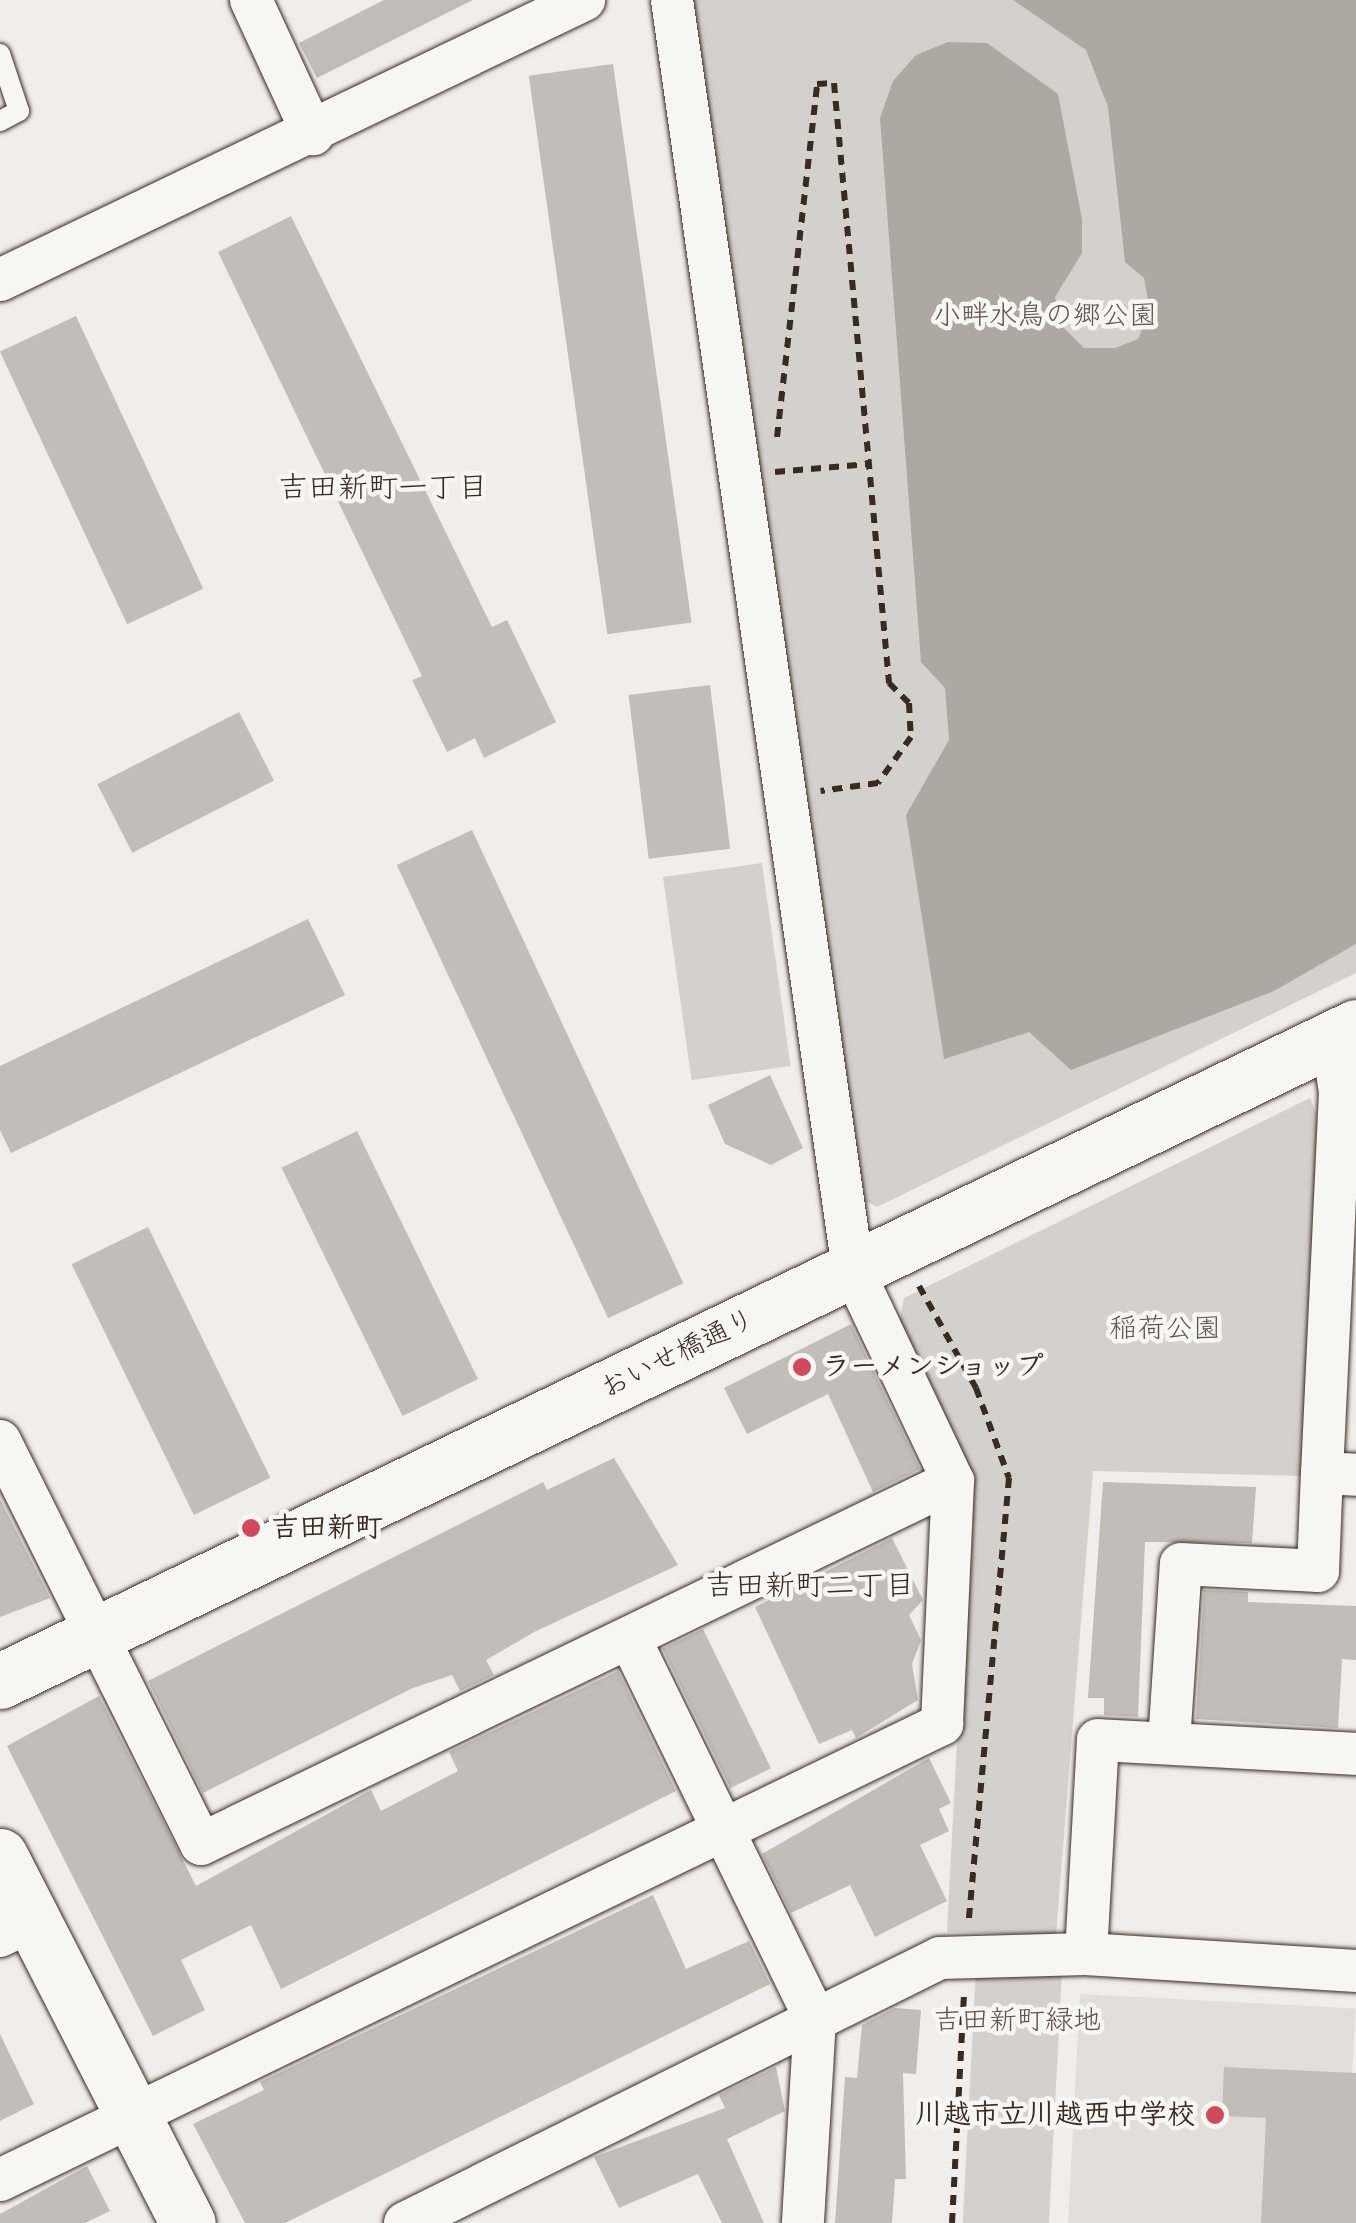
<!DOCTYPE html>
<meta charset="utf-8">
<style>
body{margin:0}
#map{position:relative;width:1356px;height:2223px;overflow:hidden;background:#efeeea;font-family:Pangolin,"Klee One",sans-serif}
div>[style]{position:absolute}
.built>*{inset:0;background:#e2dfdb;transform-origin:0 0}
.green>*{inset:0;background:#d4d1cc;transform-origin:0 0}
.water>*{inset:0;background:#afa8a1}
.building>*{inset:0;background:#c2bdb7;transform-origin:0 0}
.path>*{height:6px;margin-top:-3px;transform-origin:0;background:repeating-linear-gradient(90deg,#3b2a1e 0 10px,transparent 0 18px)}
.roads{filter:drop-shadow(0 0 2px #3b2a1e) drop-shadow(0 0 2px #3b2a1e)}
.lane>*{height:20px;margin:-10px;padding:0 10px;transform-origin:10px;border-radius:10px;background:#f6f6f2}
.street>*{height:42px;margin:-21px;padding:0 21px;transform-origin:21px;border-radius:21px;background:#f6f6f2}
.secondary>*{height:55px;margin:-27.5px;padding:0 27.5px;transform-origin:27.5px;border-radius:27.5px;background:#f6f6f2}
.dots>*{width:28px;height:28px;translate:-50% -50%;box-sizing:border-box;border:5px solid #f6f6f2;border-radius:50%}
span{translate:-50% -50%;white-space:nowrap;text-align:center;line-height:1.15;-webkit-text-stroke:9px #f6f6f2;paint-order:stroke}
.park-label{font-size:28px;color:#61544a}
.street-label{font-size:28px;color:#3b2a1e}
.poi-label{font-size:28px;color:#3b2a1e;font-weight:700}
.left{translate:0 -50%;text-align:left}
.right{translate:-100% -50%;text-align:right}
.neighbourhood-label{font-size:30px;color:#3b2a1e}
</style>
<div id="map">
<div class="built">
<div style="left:1080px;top:1994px;width:276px;height:229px;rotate:3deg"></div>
</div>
<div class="green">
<div style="clip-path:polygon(687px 0,1356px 0,1356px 973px,877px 1207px,859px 1198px)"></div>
<div style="left:762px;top:863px;width:205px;height:100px;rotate:82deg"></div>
<div style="clip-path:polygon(1310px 1098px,1318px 1117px,1305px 1476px,1093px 1471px,1056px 1935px,947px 1932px,971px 1475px,898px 1330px,904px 1298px)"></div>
<div style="left:976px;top:1969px;width:86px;height:254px;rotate:3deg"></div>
</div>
<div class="water">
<div style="clip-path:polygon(1013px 0,1356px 0,1356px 944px,1274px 991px,1071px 1070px,1029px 1032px,944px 1059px,906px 815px,949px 740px,945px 688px,921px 662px,880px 118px,893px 81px,916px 55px,948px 42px,987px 43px,1058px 94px,1082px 219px,1082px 253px,1055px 297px,1062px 326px,1084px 348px,1115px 348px,1138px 339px,1150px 311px,1144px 278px,1125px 262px,1108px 107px,1086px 50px)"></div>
</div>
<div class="building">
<div style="clip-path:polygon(384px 0,473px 0,317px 78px,299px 43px)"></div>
<div style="left:613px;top:64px;width:564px;height:85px;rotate:82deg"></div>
<div style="clip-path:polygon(291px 216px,492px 627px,507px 620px,556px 722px,484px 758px,475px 738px,447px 752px,412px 680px,422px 676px,218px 252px)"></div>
<div style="left:76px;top:316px;width:301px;height:84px;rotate:65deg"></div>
<div style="left:710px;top:685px;width:165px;height:82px;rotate:83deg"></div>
<div style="left:239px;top:712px;width:77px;height:159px;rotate:63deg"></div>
<div style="left:472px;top:830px;width:500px;height:83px;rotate:65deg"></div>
<div style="clip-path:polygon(308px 919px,345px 995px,11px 1153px,0 1130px,0 1066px)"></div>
<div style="clip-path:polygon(770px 1075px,803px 1148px,771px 1165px,725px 1144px,708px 1105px)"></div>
<div style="left:357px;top:1131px;width:276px;height:84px;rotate:64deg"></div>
<div style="left:148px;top:1227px;width:279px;height:85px;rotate:64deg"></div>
<div style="clip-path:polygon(851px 1324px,920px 1469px,873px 1492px,828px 1394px,747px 1434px,724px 1388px)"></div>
<div style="clip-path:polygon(614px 1458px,678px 1565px,534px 1632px,486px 1660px,494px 1675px,460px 1691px,452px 1675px,413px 1688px,203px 1793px,148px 1681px,543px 1482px,547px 1490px)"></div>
<div style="clip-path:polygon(1103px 1482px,1256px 1487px,1252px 1543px,1145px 1542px,1138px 1717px,1104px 1715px,1104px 1698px,1088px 1698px)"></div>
<div style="clip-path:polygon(0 1499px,50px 1598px,0 1617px)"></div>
<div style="clip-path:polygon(892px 1538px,923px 1600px,909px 1615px,921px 1640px,912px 1664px,918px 1700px,856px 1738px,852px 1730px,819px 1744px,755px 1607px)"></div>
<div style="clip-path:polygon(1204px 1590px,1248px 1592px,1248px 1602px,1356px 1606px,1356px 1660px,1342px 1659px,1338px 1728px,1196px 1719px)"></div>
<div style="left:703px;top:1629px;width:155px;height:45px;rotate:64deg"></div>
<div style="clip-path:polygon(618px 1671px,676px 1791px,281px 1989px,251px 1925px,181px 1960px,205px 2010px,153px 2036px,7px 1746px,99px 1696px,196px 1886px,371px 1790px,381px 1811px,458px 1771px,449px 1752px)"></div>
<div style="clip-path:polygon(929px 1758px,951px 1803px,939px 1809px,949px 1831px,920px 1845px,947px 1901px,875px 1937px,850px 1885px,791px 1913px,762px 1854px)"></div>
<div style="clip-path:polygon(653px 1895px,686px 1969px,749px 1941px,770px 1984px,285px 2223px,245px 2223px,193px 2124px,264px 2090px,260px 2082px)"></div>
<div style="clip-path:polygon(895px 2008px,921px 2010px,916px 2074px,903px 2073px,906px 2179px,895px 2179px,892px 2223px,835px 2223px,845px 2077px,857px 2078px,862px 2025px)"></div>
<div style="clip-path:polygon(0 2034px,34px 2104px,0 2121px)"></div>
<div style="clip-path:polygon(776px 2067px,785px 2111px,727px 2139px,764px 2223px,722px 2223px,698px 2174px,619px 2208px,594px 2157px,725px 2108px,719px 2095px)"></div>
<div style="clip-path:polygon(1224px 2067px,1356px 2073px,1356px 2223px,1261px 2223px,1266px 2118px,1222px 2116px)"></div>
<div style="clip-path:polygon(87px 2166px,110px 2211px,85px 2223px,0 2223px,0 2214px)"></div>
</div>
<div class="path">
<div style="left:777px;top:437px;width:355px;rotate:-83.5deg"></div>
<div style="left:817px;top:84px;width:17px;rotate:-3deg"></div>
<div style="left:834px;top:83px;width:603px;rotate:84.76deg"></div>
<div style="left:889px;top:683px;width:28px;rotate:45deg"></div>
<div style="left:909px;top:703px;width:34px;rotate:87deg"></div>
<div style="left:911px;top:737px;width:57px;rotate:125.7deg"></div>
<div style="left:878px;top:783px;width:58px;rotate:172deg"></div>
<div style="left:775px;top:472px;width:94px;rotate:-4.9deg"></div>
<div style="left:919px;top:1286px;width:117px;rotate:60.8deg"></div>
<div style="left:976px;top:1388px;width:96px;rotate:69.9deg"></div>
<div style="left:1009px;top:1478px;width:445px;rotate:95.2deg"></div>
<div style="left:952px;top:2223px;width:228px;rotate:-87deg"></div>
</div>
<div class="roads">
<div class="lane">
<div style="left:0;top:54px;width:60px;rotate:71.6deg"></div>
<div style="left:19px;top:111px;width:21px;rotate:152deg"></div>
</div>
<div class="street">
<div style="left:251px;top:0;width:148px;rotate:65.2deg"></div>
<div style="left:0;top:280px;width:648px;rotate:-25.62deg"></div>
<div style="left:1332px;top:1039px;width:54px;rotate:81.4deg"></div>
<div style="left:1340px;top:1092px;width:381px;rotate:92.7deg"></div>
<div style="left:1322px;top:1473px;width:34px;rotate:3deg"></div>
<div style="left:0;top:1441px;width:450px;rotate:63.5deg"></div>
<div style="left:201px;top:1844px;width:835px;rotate:-25.77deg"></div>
<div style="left:630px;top:1639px;width:423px;rotate:64deg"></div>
<div style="left:815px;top:2019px;width:204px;rotate:93.4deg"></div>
<div style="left:1169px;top:1743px;width:179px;rotate:-86.2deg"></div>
<div style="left:1181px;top:1564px;width:137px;rotate:2.9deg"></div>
<div style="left:1318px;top:1571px;width:98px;rotate:-87.7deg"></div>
<div style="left:0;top:1936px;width:37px;rotate:-26deg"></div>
<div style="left:1086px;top:1954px;width:214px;rotate:-86.8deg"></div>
<div style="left:1098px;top:1740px;width:258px;rotate:3.1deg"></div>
<div style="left:0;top:2180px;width:1047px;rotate:-25.83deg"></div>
<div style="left:942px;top:1724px;width:243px;rotate:-87.4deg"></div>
<div style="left:953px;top:1481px;width:233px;rotate:-115.4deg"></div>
<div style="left:853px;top:1270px;width:1283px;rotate:-98.11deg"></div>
<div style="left:405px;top:2223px;width:597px;rotate:-26.35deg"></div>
<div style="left:940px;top:1958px;width:146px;rotate:-1.6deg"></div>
<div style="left:1086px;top:1954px;width:271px;rotate:3.6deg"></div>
</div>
<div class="secondary">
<div style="left:0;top:1681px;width:1505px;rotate:-25.75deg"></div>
<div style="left:0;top:1856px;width:412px;rotate:62.9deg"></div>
</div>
</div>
<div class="dots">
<div style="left:802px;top:1367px;background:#d1495b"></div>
<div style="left:251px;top:1528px;background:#d1495b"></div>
<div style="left:1215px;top:2115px;background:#d1495b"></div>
</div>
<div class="park-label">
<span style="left:1045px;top:316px">小畔水鳥の郷公園</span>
<span style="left:1165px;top:1329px">稲荷公園</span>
<span style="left:1017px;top:2021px">吉田新町緑地</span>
</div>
<div class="street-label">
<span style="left:678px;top:1354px;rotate:-26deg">おいせ橋通り</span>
</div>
<div class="poi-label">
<span class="left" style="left:822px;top:1367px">ラーメンショップ</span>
<span class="left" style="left:271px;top:1528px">吉田新町</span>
<span class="right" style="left:1195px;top:2115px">川越市立川越西中学校</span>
</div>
<div class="neighbourhood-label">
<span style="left:383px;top:488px">吉田新町一丁目</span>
<span style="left:810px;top:1586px">吉田新町二丁目</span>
</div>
</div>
